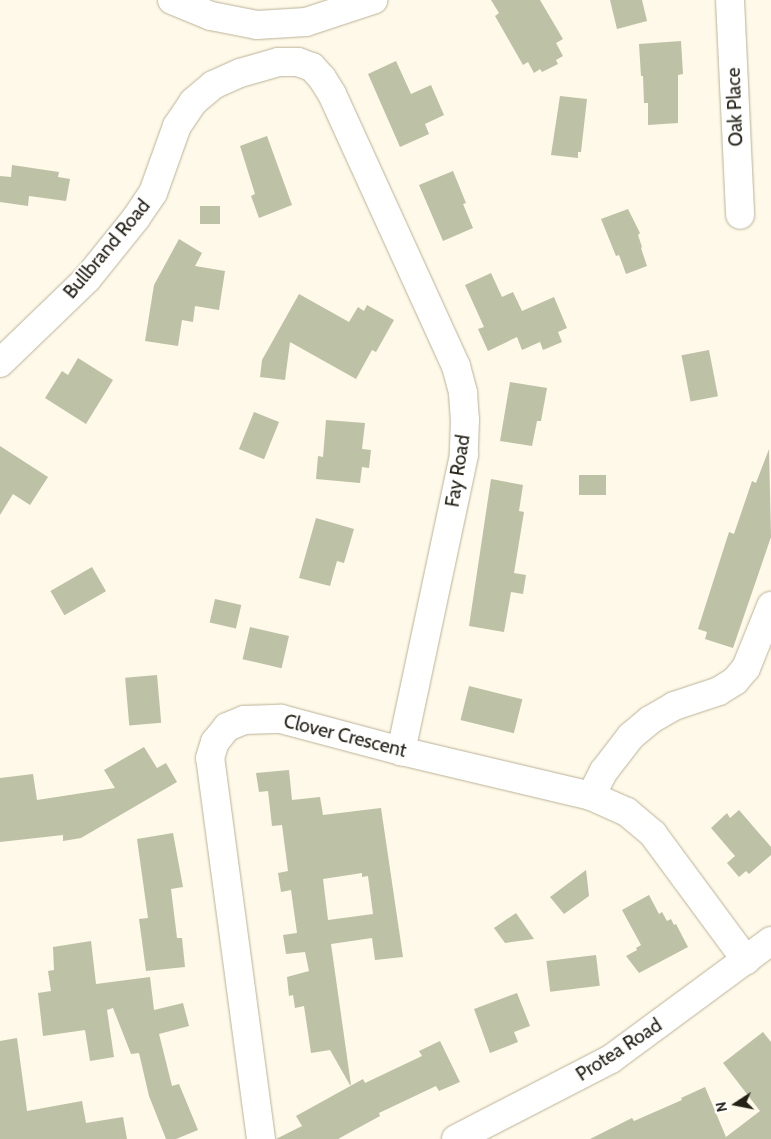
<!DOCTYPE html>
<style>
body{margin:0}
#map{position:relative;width:771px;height:1139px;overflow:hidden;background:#fef9e8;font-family:Cabin,sans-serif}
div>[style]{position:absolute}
.building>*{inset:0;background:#bdc1a5;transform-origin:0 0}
.roads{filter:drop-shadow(0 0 1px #bab298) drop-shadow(0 0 1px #bab298)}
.minor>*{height:28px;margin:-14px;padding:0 14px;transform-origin:14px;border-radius:14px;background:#fff}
span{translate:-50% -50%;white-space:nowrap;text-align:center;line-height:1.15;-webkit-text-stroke:4px #fff;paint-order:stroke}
.street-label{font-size:19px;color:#232015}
.north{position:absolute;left:711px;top:1079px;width:50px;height:50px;-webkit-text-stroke:4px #fff;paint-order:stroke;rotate:259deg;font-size:14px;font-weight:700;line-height:20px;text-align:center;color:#232015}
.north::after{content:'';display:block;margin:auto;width:18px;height:22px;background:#232015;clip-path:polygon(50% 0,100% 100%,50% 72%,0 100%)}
</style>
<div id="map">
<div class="building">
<div style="clip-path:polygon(491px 0,540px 0,563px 39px,556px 43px,563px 56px,556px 60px,558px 64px,542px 72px,540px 69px,534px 73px,528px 62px,523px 65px,495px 16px,499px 13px)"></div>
<div style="clip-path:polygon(610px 0,642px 0,647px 21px,617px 29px)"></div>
<div style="clip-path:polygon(681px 41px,683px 74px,678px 75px,678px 123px,648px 125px,648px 103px,644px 103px,643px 76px,641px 76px,639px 44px)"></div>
<div style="clip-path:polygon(396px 61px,411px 94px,431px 85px,444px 115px,425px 124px,429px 134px,400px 147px,368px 74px)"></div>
<div style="clip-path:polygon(560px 96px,587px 99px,581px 152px,578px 152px,578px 158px,551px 155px)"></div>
<div style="clip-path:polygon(267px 136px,292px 205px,259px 218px,251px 196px,255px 194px,240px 146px)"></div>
<div style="clip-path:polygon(12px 165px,59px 172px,58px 177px,70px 179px,66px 201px,29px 196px,28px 206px,0 202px,0 176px,11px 177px)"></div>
<div style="clip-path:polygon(453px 171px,466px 203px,463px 204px,473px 228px,443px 241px,419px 185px)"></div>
<div style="left:200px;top:206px;width:20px;height:18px"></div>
<div style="clip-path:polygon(628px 209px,640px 233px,638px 235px,642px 247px,641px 248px,647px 266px,626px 274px,619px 255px,616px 256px,601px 219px)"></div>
<div style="clip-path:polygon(179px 239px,202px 253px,195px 266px,225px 271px,219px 310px,195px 306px,193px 322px,182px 320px,178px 346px,145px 341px,154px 285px)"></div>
<div style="clip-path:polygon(491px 273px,502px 297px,513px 292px,522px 311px,554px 297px,567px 328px,558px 332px,562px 342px,543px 350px,540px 342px,522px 350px,517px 337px,488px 351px,478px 329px,484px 327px,465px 285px)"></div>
<div style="clip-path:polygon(299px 294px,349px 322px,358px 307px,364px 311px,367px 305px,394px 320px,376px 352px,372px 350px,356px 379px,290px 342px,285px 380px,260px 377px,262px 360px)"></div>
<div style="left:709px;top:350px;width:47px;height:28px;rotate:79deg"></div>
<div style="clip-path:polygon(78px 358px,113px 380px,86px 424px,45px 398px,62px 371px,68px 375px)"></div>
<div style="clip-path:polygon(510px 382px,547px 388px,541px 421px,537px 421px,532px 446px,500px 441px)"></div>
<div style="left:254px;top:412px;width:27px;height:40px;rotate:22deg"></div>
<div style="clip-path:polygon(326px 420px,365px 423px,362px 449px,371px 450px,369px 468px,362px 467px,360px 483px,316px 479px,318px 456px,323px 457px)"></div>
<div style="clip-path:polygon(0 446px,48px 477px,30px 505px,13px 494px,0 515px)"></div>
<div style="clip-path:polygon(769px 449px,771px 537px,733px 648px,705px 639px,707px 632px,698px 629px,729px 532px,734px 534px,752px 481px,756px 483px)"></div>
<div style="left:579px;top:475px;width:27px;height:20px"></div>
<div style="clip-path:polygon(491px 479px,523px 485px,519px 511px,524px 512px,514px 573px,526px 575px,523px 594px,511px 592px,504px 632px,469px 626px)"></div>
<div style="clip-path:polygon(316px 518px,354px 529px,344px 563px,337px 561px,330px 586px,299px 578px)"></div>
<div style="left:92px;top:567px;width:28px;height:48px;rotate:60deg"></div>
<div style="left:215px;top:599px;width:27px;height:24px;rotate:13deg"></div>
<div style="left:250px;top:627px;width:40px;height:33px;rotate:13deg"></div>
<div style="left:157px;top:675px;width:48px;height:32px;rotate:85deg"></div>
<div style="left:469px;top:686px;width:55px;height:35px;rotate:14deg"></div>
<div style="clip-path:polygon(144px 747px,157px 768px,166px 763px,177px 782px,81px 838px,63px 841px,63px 835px,0 842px,0 778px,33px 774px,37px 800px,115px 788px,104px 770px)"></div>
<div style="clip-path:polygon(evenodd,289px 770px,292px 800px,320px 797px,323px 815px,381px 808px,403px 957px,375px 960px,372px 938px,331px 944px,351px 1085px,350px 1085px,330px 1050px,311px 1053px,304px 1006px,295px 1008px,293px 995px,289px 996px,287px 977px,309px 971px,305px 952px,286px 954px,283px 935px,297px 933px,291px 890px,281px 892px,278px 873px,288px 871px,282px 825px,272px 826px,268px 791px,259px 792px,256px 773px,289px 770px,362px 873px,362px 877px,368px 876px,373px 914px,328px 920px,323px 879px,362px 873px)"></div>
<div style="clip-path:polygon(739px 810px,771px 847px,771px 855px,749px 874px,746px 871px,739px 877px,727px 863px,735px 856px,711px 828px,727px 813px,730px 818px)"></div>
<div style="clip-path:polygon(173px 833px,183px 887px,171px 889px,177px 938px,182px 938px,185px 967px,146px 971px,139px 919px,148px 918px,137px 839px)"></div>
<div style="clip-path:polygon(586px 870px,589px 896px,564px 914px,550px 897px)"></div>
<div style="clip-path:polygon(649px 895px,659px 914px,662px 912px,667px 921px,671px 919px,674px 925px,676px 924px,688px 947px,639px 973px,626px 956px,637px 950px,636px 948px,641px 945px,622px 910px)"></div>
<div style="clip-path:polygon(516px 913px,534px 939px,505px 943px,494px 928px)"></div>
<div style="clip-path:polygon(91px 941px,96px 984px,150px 977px,154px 1010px,183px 1003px,189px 1026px,159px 1034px,172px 1086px,179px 1084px,198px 1130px,176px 1139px,166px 1139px,149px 1096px,139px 1053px,131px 1054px,113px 1008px,107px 1010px,114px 1057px,90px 1061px,85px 1030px,43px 1036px,38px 993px,51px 991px,48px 971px,54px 970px,53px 947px)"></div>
<div style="left:596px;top:955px;width:31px;height:50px;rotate:83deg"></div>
<div style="clip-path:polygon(517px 993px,530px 1026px,514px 1032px,518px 1042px,490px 1053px,474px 1009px)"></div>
<div style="clip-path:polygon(763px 1032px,771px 1042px,771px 1139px,590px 1139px,632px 1118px,634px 1121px,682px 1100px,681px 1098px,705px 1087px,726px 1137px,760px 1111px,723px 1063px)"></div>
<div style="clip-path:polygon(17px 1038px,27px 1111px,82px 1101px,86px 1123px,123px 1117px,127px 1139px,0 1139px,0 1041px)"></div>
<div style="clip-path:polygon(440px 1041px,460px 1082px,439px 1091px,436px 1086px,379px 1113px,380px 1116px,338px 1139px,276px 1139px,302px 1126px,296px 1116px,363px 1079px,365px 1083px,422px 1056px,419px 1051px)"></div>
</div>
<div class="roads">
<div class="minor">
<div style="left:172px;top:0;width:42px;rotate:22.3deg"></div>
<div style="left:211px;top:16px;width:47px;rotate:11.1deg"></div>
<div style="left:257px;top:25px;width:49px;rotate:-3.5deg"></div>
<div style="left:306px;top:22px;width:71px;rotate:-18.2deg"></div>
<div style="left:730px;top:0;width:215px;rotate:87.3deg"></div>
<div style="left:0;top:363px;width:121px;rotate:-44deg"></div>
<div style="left:87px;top:279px;width:78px;rotate:-51.2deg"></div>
<div style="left:136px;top:218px;width:30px;rotate:-56deg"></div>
<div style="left:153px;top:193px;width:71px;rotate:-70.3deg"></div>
<div style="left:177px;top:126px;width:29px;rotate:-56deg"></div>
<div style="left:193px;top:102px;width:26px;rotate:-40deg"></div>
<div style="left:213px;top:85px;width:30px;rotate:-24deg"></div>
<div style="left:240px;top:73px;width:40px;rotate:-16deg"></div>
<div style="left:278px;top:62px;width:20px"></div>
<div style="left:298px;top:62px;width:15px;rotate:20deg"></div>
<div style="left:312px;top:67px;width:15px;rotate:48deg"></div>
<div style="left:322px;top:78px;width:19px;rotate:58deg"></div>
<div style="left:332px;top:94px;width:299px;rotate:65.5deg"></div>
<div style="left:456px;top:366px;width:28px;rotate:75deg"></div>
<div style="left:463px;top:393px;width:26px;rotate:86deg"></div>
<div style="left:465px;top:419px;width:36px;rotate:92deg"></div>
<div style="left:464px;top:455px;width:303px;rotate:102deg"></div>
<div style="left:591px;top:796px;width:28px;rotate:-63deg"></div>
<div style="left:604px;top:771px;width:44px;rotate:-52.4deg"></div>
<div style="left:631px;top:736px;width:25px;rotate:-40deg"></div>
<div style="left:650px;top:720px;width:28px;rotate:-30deg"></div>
<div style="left:674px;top:706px;width:47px;rotate:-18.4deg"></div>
<div style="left:719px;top:691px;width:19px;rotate:-32deg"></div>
<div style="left:735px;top:681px;width:17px;rotate:-50deg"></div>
<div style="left:746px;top:668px;width:67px;rotate:-68deg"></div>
<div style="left:261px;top:1139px;width:384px;rotate:-97.6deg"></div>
<div style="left:210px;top:758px;width:17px;rotate:-73deg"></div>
<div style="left:215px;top:742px;width:19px;rotate:-51deg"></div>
<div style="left:227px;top:727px;width:18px;rotate:-22deg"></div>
<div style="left:244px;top:720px;width:37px;rotate:-2deg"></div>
<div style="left:281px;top:719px;width:124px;rotate:14.9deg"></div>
<div style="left:401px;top:751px;width:195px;rotate:13.3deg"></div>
<div style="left:591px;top:796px;width:39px;rotate:24deg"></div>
<div style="left:627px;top:812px;width:34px;rotate:40deg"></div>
<div style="left:653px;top:834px;width:157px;rotate:53.6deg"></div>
<div style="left:456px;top:1139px;width:174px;rotate:-27.3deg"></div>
<div style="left:611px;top:1059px;width:199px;rotate:-36.4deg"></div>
</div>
</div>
<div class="street-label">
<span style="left:735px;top:107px;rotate:-92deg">Oak Place</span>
<span style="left:107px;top:249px;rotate:-50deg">Bullbrand Road</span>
<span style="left:458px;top:471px;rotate:-81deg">Fay Road</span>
<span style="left:345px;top:736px;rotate:14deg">Clover Crescent</span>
<span style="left:619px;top:1050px;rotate:-33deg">Protea Road</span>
</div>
<div class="north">N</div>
</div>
